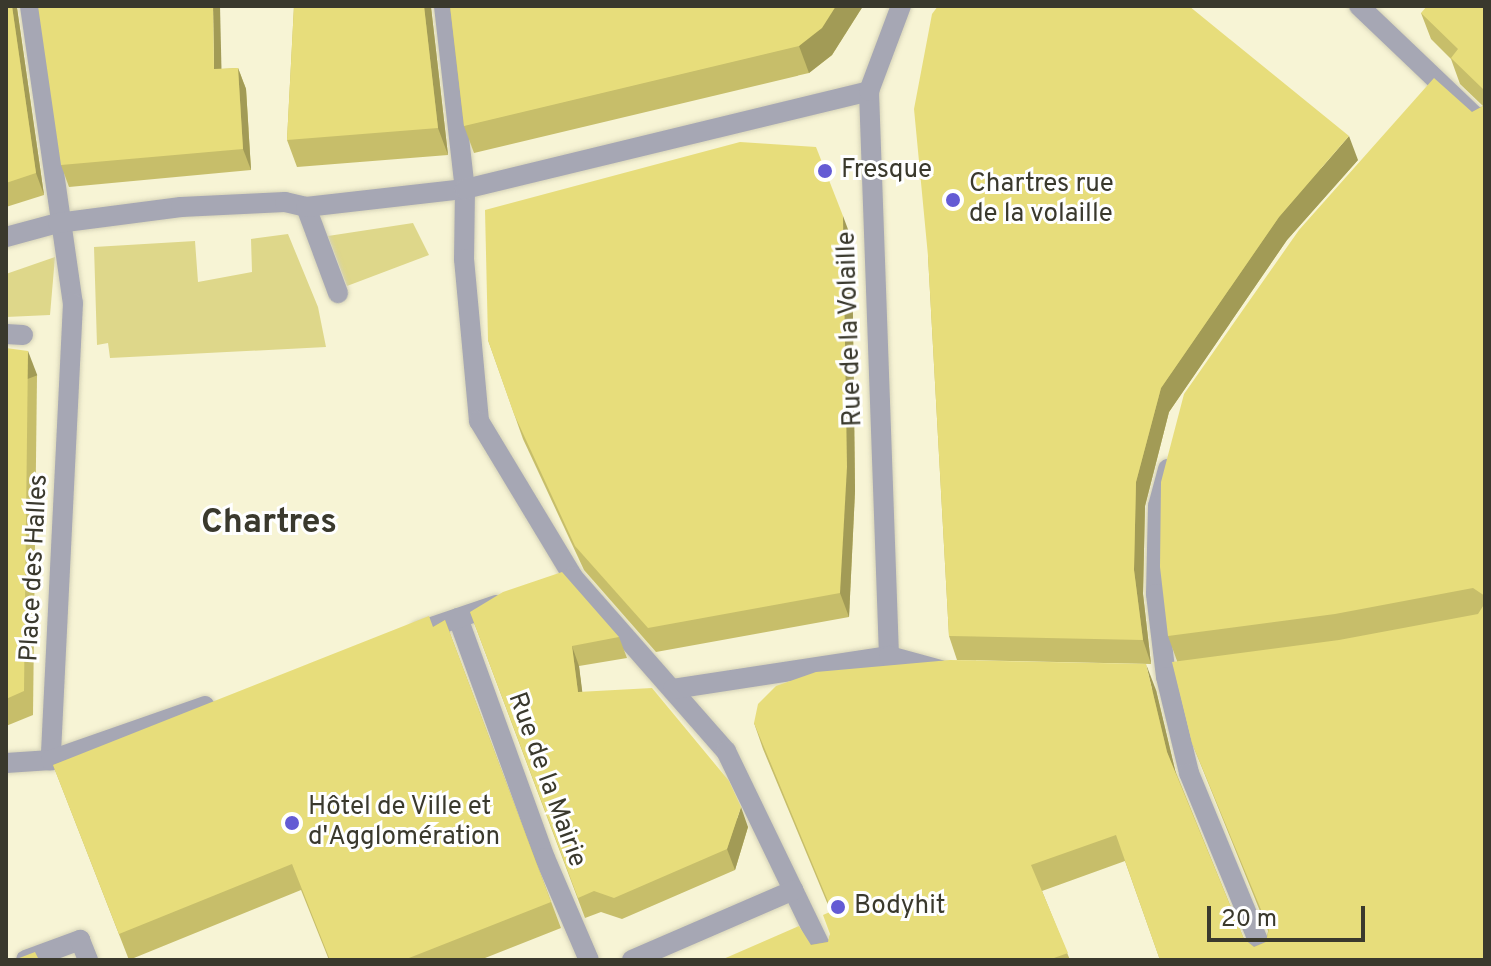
<!DOCTYPE html>
<meta charset="utf-8">
<style>
body{margin:0}
#map{position:relative;width:1491px;height:966px;overflow:hidden;background:#f7f4d5;font-family:Overpass,sans-serif}
div>[style]{position:absolute}
.green>*{inset:0;background:#ded78a}
.roads{filter:drop-shadow(0 0 2px #d5d2b7) drop-shadow(0 0 2px #d5d2b7)}
.lane>*{height:20px;margin:-10px;padding:0 10px;transform-origin:10px;border-radius:10px;background:#a6a7b4}
.street>*{height:20px;margin:-10px;padding:0 10px;transform-origin:10px;border-radius:10px;background:#a6a7b4}
.wall>*{inset:0;background:#c7be6a}
.shaded-wall>*{inset:0;background:#a29b56;transform-origin:0 0}
.building>*{inset:0;background:#e7dd7b}
.dots>*{width:22px;height:22px;translate:-50% -50%;box-sizing:border-box;border:4px solid #fff;border-radius:50%}
span{translate:-50% -50%;white-space:nowrap;text-align:center;line-height:1.15;-webkit-text-stroke:6px #fff;paint-order:stroke}
.poi-label{font-size:26px;color:#3a392d}
.left{translate:0 -50%;text-align:left}
.street-label{font-size:26px;color:#3a392d}
.district-label{font-size:34px;color:#3a392d;font-weight:700}
.frame{position:absolute;inset:0;border:8px solid #3a392d;pointer-events:none}
.scale{position:absolute;left:1207px;top:906px;width:158px;height:36px;box-sizing:border-box;border:4px solid #3a392d;border-top:0;padding-left:10px;font-size:24px;line-height:28px;white-space:nowrap;color:#3a392d;-webkit-text-stroke:6px #fff;paint-order:stroke}
</style>
<div id="map">
<div class="green">
<div style="clip-path:polygon(413px 223px,429px 255px,347px 286px,328px 236px)"></div>
<div style="clip-path:polygon(288px 234px,318px 307px,326px 347px,110px 358px,108px 343px,97px 345px,94px 247px,195px 241px,198px 282px,252px 272px,251px 239px)"></div>
<div style="clip-path:polygon(55px 257px,50px 315px,6px 317px,6px 274px)"></div>
</div>
<div class="roads">
<div class="lane">
<div style="left:6px;top:334px;width:17px;rotate:3deg"></div>
</div>
<div class="street">
<div style="left:30px;top:6px;width:300px;rotate:81.8deg"></div>
<div style="left:73px;top:303px;width:458px;rotate:92.8deg"></div>
<div style="left:444px;top:6px;width:184px;rotate:83.5deg"></div>
<div style="left:465px;top:189px;width:70px;rotate:90.8deg"></div>
<div style="left:464px;top:259px;width:163px;rotate:84.7deg"></div>
<div style="left:479px;top:421px;width:182px;rotate:58.9deg"></div>
<div style="left:573px;top:577px;width:232px;rotate:48.7deg"></div>
<div style="left:726px;top:751px;width:232px;rotate:64.2deg"></div>
<div style="left:1359px;top:6px;width:174px;rotate:43.6deg"></div>
<div style="left:306px;top:207px;width:92px;rotate:69.6deg"></div>
<div style="left:6px;top:237px;width:54px;rotate:-15.1deg"></div>
<div style="left:58px;top:223px;width:124px;rotate:-7.4deg"></div>
<div style="left:181px;top:207px;width:104px;rotate:-2.8deg"></div>
<div style="left:285px;top:202px;width:22px;rotate:13deg"></div>
<div style="left:306px;top:207px;width:160px;rotate:-6.5deg"></div>
<div style="left:465px;top:189px;width:416px;rotate:-13.6deg"></div>
<div style="left:1168px;top:469px;width:38px;rotate:105deg"></div>
<div style="left:1158px;top:506px;width:88px;rotate:91.3deg"></div>
<div style="left:1156px;top:594px;width:84px;rotate:83.1deg"></div>
<div style="left:1166px;top:677px;width:99px;rotate:76.5deg"></div>
<div style="left:1189px;top:773px;width:202px;rotate:67.6deg"></div>
<div style="left:458px;top:618px;width:255px;rotate:70.1deg"></div>
<div style="left:545px;top:858px;width:111px;rotate:66.7deg"></div>
<div style="left:420px;top:631px;width:80px;rotate:-18.9deg"></div>
<div style="left:889px;top:656px;width:565px;rotate:-92.03deg"></div>
<div style="left:869px;top:91px;width:91px;rotate:-69.4deg"></div>
<div style="left:673px;top:689px;width:219px;rotate:-8.7deg"></div>
<div style="left:889px;top:656px;width:54px;rotate:15.1deg"></div>
<div style="left:6px;top:763px;width:45px;rotate:-3.8deg"></div>
<div style="left:51px;top:760px;width:163px;rotate:-19.3deg"></div>
<div style="left:26px;top:960px;width:58px;rotate:-20.3deg"></div>
<div style="left:80px;top:940px;width:22px;rotate:68deg"></div>
<div style="left:632px;top:960px;width:176px;rotate:-23.4deg"></div>
</div>
</div>
<div class="wall">
<div style="clip-path:polygon(6px 6px,17px 8px,44px 195px,6px 207px)"></div>
<div style="clip-path:polygon(294px 6px,432px 6px,431px 7px,448px 155px,297px 167px,287px 140px)"></div>
<div style="clip-path:polygon(450px 6px,863px 6px,832px 55px,809px 73px,474px 153px,464px 126px)"></div>
<div style="clip-path:polygon(1485px 6px,1485px 960px,1160px 960px,1125px 861px,1042px 891px,1070px 960px,721px 960px,828px 942px,830px 935px,831px 912px,763px 749px,754px 723px,1156px 690px,1175px 770px,1244px 939px,1254px 947px,1266px 942px,1268px 931px,1192px 743px,1177px 661px,1168px 636px,1472px 112px,1483px 106px,1460px 84px,1451px 59px,1431px 39px,1421px 13px)"></div>
<div style="clip-path:polygon(238px 68px,246px 89px,251px 170px,69px 187px,61px 165px,222px 69px)"></div>
<div style="clip-path:polygon(1358px 160px,1287px 240px,1169px 412px,1145px 506px,1143px 594px,1151px 664px,957px 660px,949px 636px,928px 256px)"></div>
<div style="clip-path:polygon(852px 240px,855px 491px,849px 617px,656px 652px,584px 570px,523px 439px,488px 340px)"></div>
<div style="clip-path:polygon(6px 348px,37px 375px,33px 715px,6px 726px)"></div>
<div style="clip-path:polygon(470px 612px,619px 637px,627px 658px,579px 666px,582px 692px,748px 827px,735px 870px,622px 919px,601px 912px,585px 918px)"></div>
<div style="clip-path:polygon(445px 620px,561px 928px,480px 960px,329px 960px,301px 890px,129px 960px,53px 765px,433px 627px)"></div>
</div>
<div class="shaded-wall">
<div style="clip-path:polygon(12px 6px,19px 6px,17px 8px,44px 195px,36px 173px)"></div>
<div style="clip-path:polygon(213px 6px,220px 6px,222px 91px,214px 69px)"></div>
<div style="clip-path:polygon(424px 6px,432px 6px,431px 7px,448px 155px,438px 128px)"></div>
<div style="clip-path:polygon(836px 6px,863px 6px,832px 55px,809px 73px,799px 46px)"></div>
<div style="clip-path:polygon(238px 68px,246px 89px,251px 170px,243px 149px)"></div>
<div style="clip-path:polygon(1349px 136px,1358px 160px,1287px 240px,1169px 412px,1145px 506px,1143px 594px,1151px 664px,1143px 640px,1134px 570px,1136px 482px,1161px 388px,1279px 217px)"></div>
<div style="clip-path:polygon(843px 216px,852px 240px,855px 491px,849px 617px,840px 593px)"></div>
<div style="left:28px;top:351px;width:26px;height:340px;rotate:69deg"></div>
<div style="clip-path:polygon(572px 646px,579px 666px,585px 713px,578px 692px)"></div>
<div style="clip-path:polygon(1146px 664px,1156px 690px,1177px 778px,1167px 752px)"></div>
<div style="clip-path:polygon(741px 807px,748px 827px,735px 870px,727px 849px)"></div>
</div>
<div class="building">
<div style="clip-path:polygon(6px 6px,12px 6px,36px 173px,6px 183px)"></div>
<div style="clip-path:polygon(38px 6px,213px 6px,214px 69px,238px 68px,243px 149px,61px 165px)"></div>
<div style="clip-path:polygon(294px 6px,424px 6px,438px 128px,287px 140px)"></div>
<div style="clip-path:polygon(450px 6px,836px 6px,822px 28px,799px 46px,464px 126px)"></div>
<div style="clip-path:polygon(938px 6px,1189px 6px,1349px 136px,1279px 217px,1161px 388px,1136px 482px,1134px 570px,1143px 640px,949px 636px,928px 256px,914px 109px,932px 14px)"></div>
<div style="clip-path:polygon(1427px 6px,1485px 6px,1485px 93px,1484px 90px,1451px 58px,1458px 49px,1421px 13px)"></div>
<div style="clip-path:polygon(1434px 78px,1472px 112px,1485px 105px,1485px 596px,1473px 588px,1335px 614px,1168px 636px,1160px 567px,1161px 482px,1184px 394px,1299px 230px)"></div>
<div style="clip-path:polygon(740px 142px,816px 147px,843px 216px,847px 467px,840px 593px,648px 628px,575px 546px,514px 414px,488px 340px,485px 210px)"></div>
<div style="clip-path:polygon(6px 348px,28px 351px,24px 691px,6px 699px)"></div>
<div style="clip-path:polygon(562px 572px,619px 637px,572px 646px,578px 692px,652px 688px,729px 781px,741px 807px,727px 849px,614px 898px,594px 891px,578px 898px,470px 612px,503px 592px)"></div>
<div style="clip-path:polygon(1485px 603px,1485px 960px,1160px 960px,1116px 835px,1031px 865px,1068px 953px,1054px 958px,1054px 960px,721px 960px,799px 926px,811px 945px,828px 942px,830px 934px,823px 915px,832px 911px,754px 723px,758px 704px,776px 686px,816px 672px,950px 660px,1146px 664px,1167px 752px,1244px 939px,1254px 947px,1266px 942px,1269px 929px,1192px 743px,1172px 662px,1339px 640px,1478px 614px)"></div>
<div style="clip-path:polygon(429px 616px,433px 627px,445px 620px,551px 902px,409px 958px,410px 960px,330px 960px,292px 864px,119px 934px,53px 765px)"></div>
<div style="clip-path:polygon(35px 952px,39px 960px,14px 960px)"></div>
</div>
<div class="dots">
<div style="left:825px;top:171px;background:#645bd4"></div>
<div style="left:953px;top:200px;background:#645bd4"></div>
<div style="left:292px;top:823px;background:#645bd4"></div>
<div style="left:838px;top:907px;background:#645bd4"></div>
</div>
<div class="poi-label">
<span class="left" style="left:841px;top:171px">Fresque</span>
<span class="left" style="left:969px;top:200px">Chartres rue<br>de la volaille</span>
<span class="left" style="left:308px;top:823px">Hôtel de Ville et<br>d'Agglomération</span>
<span class="left" style="left:854px;top:907px">Bodyhit</span>
</div>
<div class="street-label">
<span style="left:851px;top:329px;rotate:-92deg">Rue de la Volaille</span>
<span style="left:35px;top:568px;rotate:-87deg">Place des Halles</span>
<span style="left:546px;top:780px;rotate:70deg">Rue de la Mairie</span>
</div>
<div class="district-label">
<span style="left:269px;top:524px">Chartres</span>
</div>
<div class="frame"></div>
<div class="scale">20 m</div>
</div>
